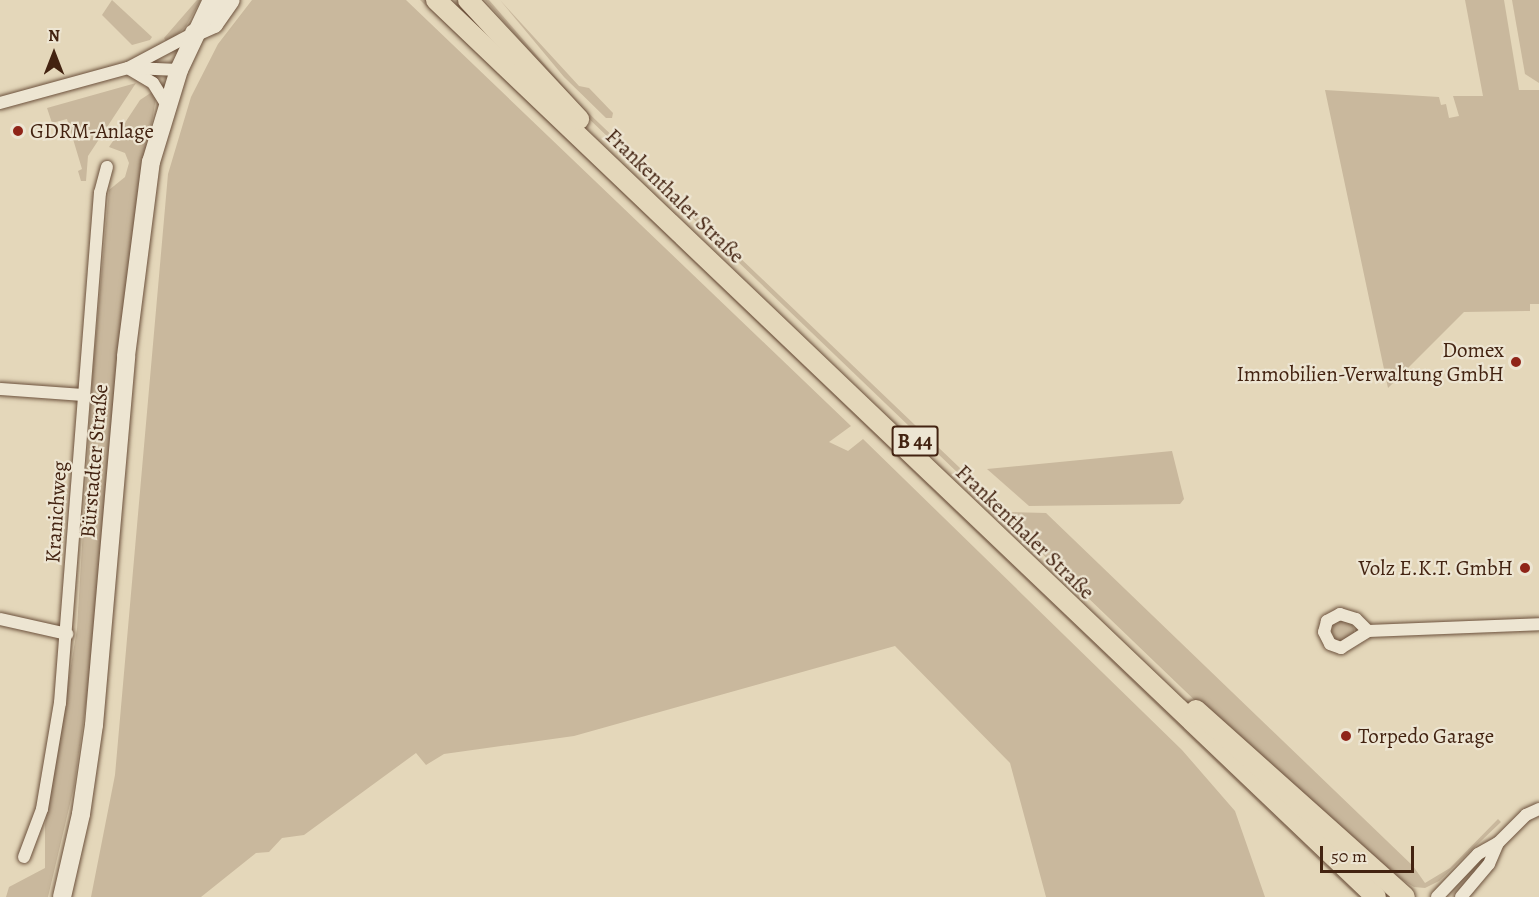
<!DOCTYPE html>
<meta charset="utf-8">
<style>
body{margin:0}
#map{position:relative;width:1539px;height:897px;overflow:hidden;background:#e4d7ba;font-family:Alegreya,serif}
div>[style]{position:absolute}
.green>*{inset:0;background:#c9b89d}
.round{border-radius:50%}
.roads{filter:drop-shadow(0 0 2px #6b503b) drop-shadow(0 0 2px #6b503b)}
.street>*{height:12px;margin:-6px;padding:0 6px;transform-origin:6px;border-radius:6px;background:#ede5d2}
.secondary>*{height:18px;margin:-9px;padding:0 9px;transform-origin:9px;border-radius:9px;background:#ede5d2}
.primary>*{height:20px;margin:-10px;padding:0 10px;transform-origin:10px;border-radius:10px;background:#e4d7ba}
.dots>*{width:16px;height:16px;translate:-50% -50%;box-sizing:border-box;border:3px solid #ede5d2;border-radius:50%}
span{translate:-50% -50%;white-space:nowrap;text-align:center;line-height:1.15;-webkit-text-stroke:4.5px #ede5d2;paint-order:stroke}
.shield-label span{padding:2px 4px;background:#ede5d2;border:2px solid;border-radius:4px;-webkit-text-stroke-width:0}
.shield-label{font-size:20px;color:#432311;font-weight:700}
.poi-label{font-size:21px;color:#432311}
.left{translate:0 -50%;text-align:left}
.right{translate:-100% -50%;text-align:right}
.street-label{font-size:21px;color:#432311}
.north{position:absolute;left:24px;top:24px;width:60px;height:60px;-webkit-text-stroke:4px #ede5d2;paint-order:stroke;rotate:0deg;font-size:16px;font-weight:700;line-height:24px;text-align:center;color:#432311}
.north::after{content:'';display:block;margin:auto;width:21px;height:27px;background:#432311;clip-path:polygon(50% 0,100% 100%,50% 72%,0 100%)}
.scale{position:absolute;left:1320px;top:846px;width:94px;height:27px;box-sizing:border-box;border:3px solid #432311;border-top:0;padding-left:8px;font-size:18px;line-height:21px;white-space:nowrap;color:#432311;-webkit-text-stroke:4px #ede5d2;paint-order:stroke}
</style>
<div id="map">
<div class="green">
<div style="clip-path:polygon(112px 0,152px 37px,150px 40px,132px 45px,102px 15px)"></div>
<div style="clip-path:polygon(197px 0,201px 0,186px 26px,168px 44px,164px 38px)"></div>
<div style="clip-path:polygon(252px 0,406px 0,851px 426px,829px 442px,848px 451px,863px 439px,1182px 750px,1235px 811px,1265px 897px,1046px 897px,1010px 763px,895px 646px,574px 736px,444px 754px,426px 765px,416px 753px,304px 835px,282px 838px,269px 852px,256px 853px,201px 897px,91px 897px,115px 775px,168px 174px,191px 97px,218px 44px)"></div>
<div style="clip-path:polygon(420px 0,427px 0,1365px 897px,1358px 897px,1326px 867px)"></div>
<div style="clip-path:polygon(485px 0,489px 0,578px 103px,1006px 512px,1046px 513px,1413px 866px,1425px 883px,1450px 868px,1498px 819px,1501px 822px,1439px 881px,1425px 888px,1414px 887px,1391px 873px,1207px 712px,585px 115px)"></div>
<div style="clip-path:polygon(500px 0,579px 86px,589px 88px,613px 113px,612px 118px,606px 118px,564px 77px)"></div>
<div style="clip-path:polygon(1465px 0,1504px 0,1519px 90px,1539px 90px,1539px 304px,1530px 304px,1530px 311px,1464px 312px,1388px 388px,1325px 90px,1439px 97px,1441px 105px,1446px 104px,1449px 118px,1459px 116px,1453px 96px,1483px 96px)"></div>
<div style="clip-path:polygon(1512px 0,1539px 0,1539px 83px,1525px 74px)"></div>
<div style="clip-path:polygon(136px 83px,88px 156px,86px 181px,81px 181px,78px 171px,82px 169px,67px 119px,52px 123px,47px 108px)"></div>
<div style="clip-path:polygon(152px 92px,156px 98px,153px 116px,142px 172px,124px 307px,93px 655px,74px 787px,48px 897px,6px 897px,9px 887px,45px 868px,45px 825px,77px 629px,92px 380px,109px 190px,125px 177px,129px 163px,125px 153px,109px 147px,140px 100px)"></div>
<div style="clip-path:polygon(1172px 451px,1184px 499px,1180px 504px,1029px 506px,987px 469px)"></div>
<div class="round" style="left:1332px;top:620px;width:22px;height:22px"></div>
</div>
<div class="roads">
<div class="street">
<div style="left:128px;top:68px;width:29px;rotate:31deg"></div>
<div style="left:153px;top:83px;width:25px;rotate:58deg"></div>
<div style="left:132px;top:68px;width:47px;rotate:2.4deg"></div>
<div style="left:0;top:103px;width:133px;rotate:-15.3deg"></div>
<div style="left:128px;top:68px;width:75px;rotate:-27.9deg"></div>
<div style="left:0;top:389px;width:84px;rotate:4.1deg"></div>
<div style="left:0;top:619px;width:69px;rotate:12.6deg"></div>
<div style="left:1368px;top:631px;width:17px;rotate:-135deg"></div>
<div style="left:1356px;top:619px;width:17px;rotate:-163deg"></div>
<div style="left:1340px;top:614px;width:15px;rotate:152deg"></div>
<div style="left:1327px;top:621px;width:11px;rotate:105deg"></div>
<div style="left:1324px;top:632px;width:13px;rotate:63deg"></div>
<div style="left:1330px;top:644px;width:12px;rotate:20deg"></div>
<div style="left:1341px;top:648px;width:32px;rotate:-32deg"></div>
<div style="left:1368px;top:631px;width:171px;rotate:-2.3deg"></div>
<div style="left:24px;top:857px;width:51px;rotate:-69.4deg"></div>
<div style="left:42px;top:809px;width:108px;rotate:-80.4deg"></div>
<div style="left:60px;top:703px;width:512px;rotate:-85.52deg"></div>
<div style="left:100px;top:193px;width:27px;rotate:-75deg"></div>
<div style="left:1437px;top:897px;width:59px;rotate:-46.4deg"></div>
<div style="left:1478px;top:854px;width:23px;rotate:-29deg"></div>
<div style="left:1498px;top:843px;width:40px;rotate:-45deg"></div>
<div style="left:1526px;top:815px;width:14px;rotate:-25deg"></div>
<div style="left:1461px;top:897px;width:43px;rotate:-49.7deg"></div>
<div style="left:1489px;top:864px;width:23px;rotate:-67deg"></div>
</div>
<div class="secondary">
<div style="left:194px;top:33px;width:22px;rotate:-24deg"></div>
<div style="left:214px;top:24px;width:29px;rotate:-55deg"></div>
<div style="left:62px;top:897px;width:85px;rotate:-77.1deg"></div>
<div style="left:81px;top:814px;width:90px;rotate:-81.7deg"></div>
<div style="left:94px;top:725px;width:370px;rotate:-85deg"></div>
<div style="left:126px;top:356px;width:196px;rotate:-82.7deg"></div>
<div style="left:151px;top:162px;width:96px;rotate:-73.1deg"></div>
<div style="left:179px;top:70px;width:77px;rotate:-64.8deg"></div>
</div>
<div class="primary">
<div style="left:436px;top:0;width:1299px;rotate:43.66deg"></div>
<div style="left:468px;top:0;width:163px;rotate:47deg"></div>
<div style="left:1196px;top:710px;width:280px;rotate:41.8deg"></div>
</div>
</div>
<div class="dots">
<div style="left:18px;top:131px;background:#8f2418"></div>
<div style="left:1516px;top:362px;background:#8f2418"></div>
<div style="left:1525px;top:568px;background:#8f2418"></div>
<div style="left:1346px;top:736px;background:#8f2418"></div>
</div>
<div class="shield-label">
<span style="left:915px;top:441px">B 44</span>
</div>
<div class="poi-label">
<span class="left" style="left:30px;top:131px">GDRM-Anlage</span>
<span class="right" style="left:1504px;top:362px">Domex<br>Immobilien-Verwaltung GmbH</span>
<span class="right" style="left:1513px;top:568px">Volz E.K.T. GmbH</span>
<span class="left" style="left:1358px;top:736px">Torpedo Garage</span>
</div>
<div class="street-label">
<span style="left:675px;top:196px;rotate:44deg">Frankenthaler Straße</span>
<span style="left:94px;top:461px;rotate:-85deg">Bürstadter Straße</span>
<span style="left:56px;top:512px;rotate:-86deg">Kranichweg</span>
<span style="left:1025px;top:532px;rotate:44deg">Frankenthaler Straße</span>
</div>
<div class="north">N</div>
<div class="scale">50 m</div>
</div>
